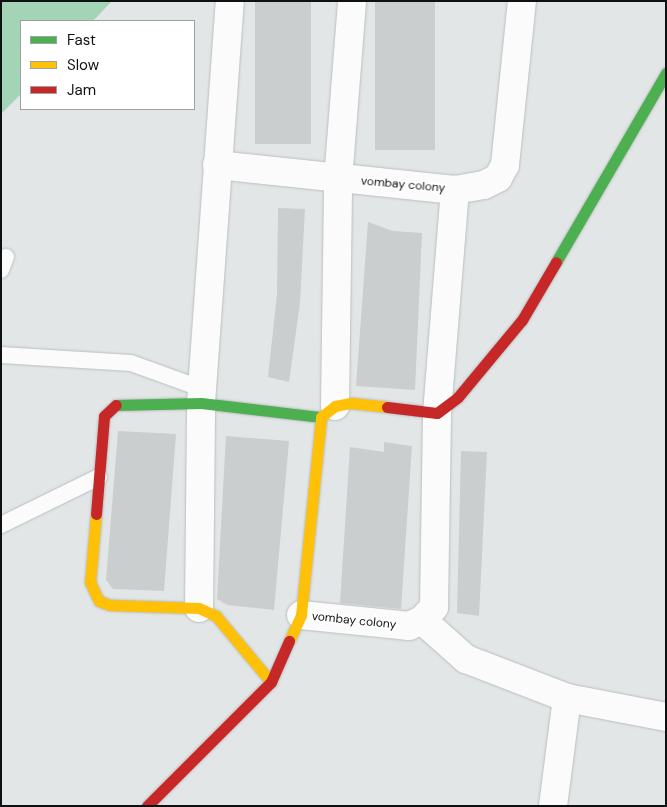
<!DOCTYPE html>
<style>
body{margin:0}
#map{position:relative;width:667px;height:807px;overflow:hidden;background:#e2e6e7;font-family:"DM Sans",sans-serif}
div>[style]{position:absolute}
.forest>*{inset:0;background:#a4d4b6}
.building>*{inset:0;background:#cbcecf;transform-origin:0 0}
.roads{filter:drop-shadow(0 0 1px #babebe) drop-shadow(0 0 1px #babebe)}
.lane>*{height:16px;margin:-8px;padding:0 8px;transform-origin:8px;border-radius:8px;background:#fbfbfb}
.street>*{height:28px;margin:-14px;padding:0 14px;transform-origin:14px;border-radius:14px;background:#fbfbfb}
.fast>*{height:11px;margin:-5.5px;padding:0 5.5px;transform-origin:5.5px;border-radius:5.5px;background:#4caf50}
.slow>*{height:11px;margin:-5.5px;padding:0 5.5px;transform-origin:5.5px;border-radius:5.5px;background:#ffc107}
.jam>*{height:11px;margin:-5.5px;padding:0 5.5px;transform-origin:5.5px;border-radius:5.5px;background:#c62828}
span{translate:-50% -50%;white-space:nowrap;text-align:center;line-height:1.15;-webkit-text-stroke:4px #fff;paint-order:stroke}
.street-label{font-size:12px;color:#0e1112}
.frame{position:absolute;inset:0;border:2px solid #0e1112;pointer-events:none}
.legend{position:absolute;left:20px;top:20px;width:175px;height:90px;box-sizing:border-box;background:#fff;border:1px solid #9fa0a0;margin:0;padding:6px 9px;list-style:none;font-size:15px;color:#0e1112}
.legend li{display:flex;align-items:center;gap:10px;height:25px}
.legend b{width:25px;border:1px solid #9fa0a0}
</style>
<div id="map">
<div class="forest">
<div style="clip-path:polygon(1px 1px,112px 1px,93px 21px,21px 21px,21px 94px,1px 114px)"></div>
</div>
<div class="building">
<div style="left:255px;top:1px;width:56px;height:143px"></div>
<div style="left:375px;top:1px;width:60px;height:149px"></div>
<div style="clip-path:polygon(278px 208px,305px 209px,300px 303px,289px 382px,268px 377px,277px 294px)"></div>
<div style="clip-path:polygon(368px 222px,393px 231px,422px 233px,415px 390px,356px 386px)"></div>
<div style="clip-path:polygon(118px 431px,176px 434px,164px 591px,113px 589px,106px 580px)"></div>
<div style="clip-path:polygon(226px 436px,289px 441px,274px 610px,227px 605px,217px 599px)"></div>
<div style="clip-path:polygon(384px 442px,412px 446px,401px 609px,340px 603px,350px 447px,384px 452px)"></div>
<div style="clip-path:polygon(461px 451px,487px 452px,479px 616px,457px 613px)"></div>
</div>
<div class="roads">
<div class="lane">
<div style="left:1px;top:270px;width:14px;rotate:-69deg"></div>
<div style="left:1px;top:355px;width:130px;rotate:3.5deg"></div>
<div style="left:131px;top:363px;width:77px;rotate:19.9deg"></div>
<div style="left:1px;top:525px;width:109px;rotate:-26.1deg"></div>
</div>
<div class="street">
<div style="left:217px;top:165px;width:239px;rotate:6deg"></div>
<div style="left:455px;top:190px;width:29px;rotate:-10deg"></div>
<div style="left:484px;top:185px;width:16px;rotate:-27deg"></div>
<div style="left:498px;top:178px;width:15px;rotate:-62deg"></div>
<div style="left:505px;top:165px;width:165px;rotate:-84.1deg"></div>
<div style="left:335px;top:406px;width:226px;rotate:-89.2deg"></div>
<div style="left:338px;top:180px;width:180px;rotate:-85.5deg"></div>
<div style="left:199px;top:608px;width:205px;rotate:-89.4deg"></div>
<div style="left:201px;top:403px;width:403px;rotate:-85.9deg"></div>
<div style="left:301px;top:615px;width:109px;rotate:5.8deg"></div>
<div style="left:409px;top:626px;width:14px;rotate:-25deg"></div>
<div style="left:422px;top:620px;width:18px;rotate:-47deg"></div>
<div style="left:434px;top:607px;width:194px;rotate:-89.1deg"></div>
<div style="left:437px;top:413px;width:224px;rotate:-85.4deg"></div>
<div style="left:422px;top:620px;width:59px;rotate:41.6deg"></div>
<div style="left:466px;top:659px;width:108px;rotate:21.1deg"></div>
<div style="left:567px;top:698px;width:101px;rotate:10.9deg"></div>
<div style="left:553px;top:806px;width:109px;rotate:-82.6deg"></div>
</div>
<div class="fast">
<div style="left:556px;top:262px;width:219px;rotate:-59.8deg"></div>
<div style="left:116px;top:405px;width:85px;rotate:-1.3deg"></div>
<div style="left:201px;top:403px;width:121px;rotate:6.7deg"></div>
</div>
<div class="slow">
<div style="left:96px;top:514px;width:68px;rotate:95deg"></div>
<div style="left:90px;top:582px;width:21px;rotate:65deg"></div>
<div style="left:99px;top:601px;width:12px;rotate:20deg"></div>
<div style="left:110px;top:605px;width:89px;rotate:1.9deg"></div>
<div style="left:199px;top:608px;width:19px;rotate:25deg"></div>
<div style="left:216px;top:616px;width:86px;rotate:50.2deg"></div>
<div style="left:289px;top:641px;width:29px;rotate:-65deg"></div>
<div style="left:301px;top:615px;width:199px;rotate:-84.2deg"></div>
<div style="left:321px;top:417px;width:18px;rotate:-38deg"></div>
<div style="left:335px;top:406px;width:16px;rotate:-11deg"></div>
<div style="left:351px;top:403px;width:36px;rotate:6deg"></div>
</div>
<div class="jam">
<div style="left:387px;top:407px;width:50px;rotate:6.8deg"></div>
<div style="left:437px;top:413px;width:26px;rotate:-37deg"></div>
<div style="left:458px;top:397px;width:100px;rotate:-50.3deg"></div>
<div style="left:522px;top:320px;width:67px;rotate:-59.6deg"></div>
<div style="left:96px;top:514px;width:98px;rotate:-85.3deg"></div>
<div style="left:104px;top:416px;width:16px;rotate:-43deg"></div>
<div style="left:147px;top:806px;width:175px;rotate:-45deg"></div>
<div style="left:271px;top:682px;width:45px;rotate:-66.3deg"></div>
</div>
</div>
<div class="street-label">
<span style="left:403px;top:185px;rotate:5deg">vombay colony</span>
<span style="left:354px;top:621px;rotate:6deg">vombay colony</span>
</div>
<div class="frame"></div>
<ul class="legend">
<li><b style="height:6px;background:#4caf50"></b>Fast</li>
<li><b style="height:6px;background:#ffc107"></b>Slow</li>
<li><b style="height:6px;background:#c62828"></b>Jam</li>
</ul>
</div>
